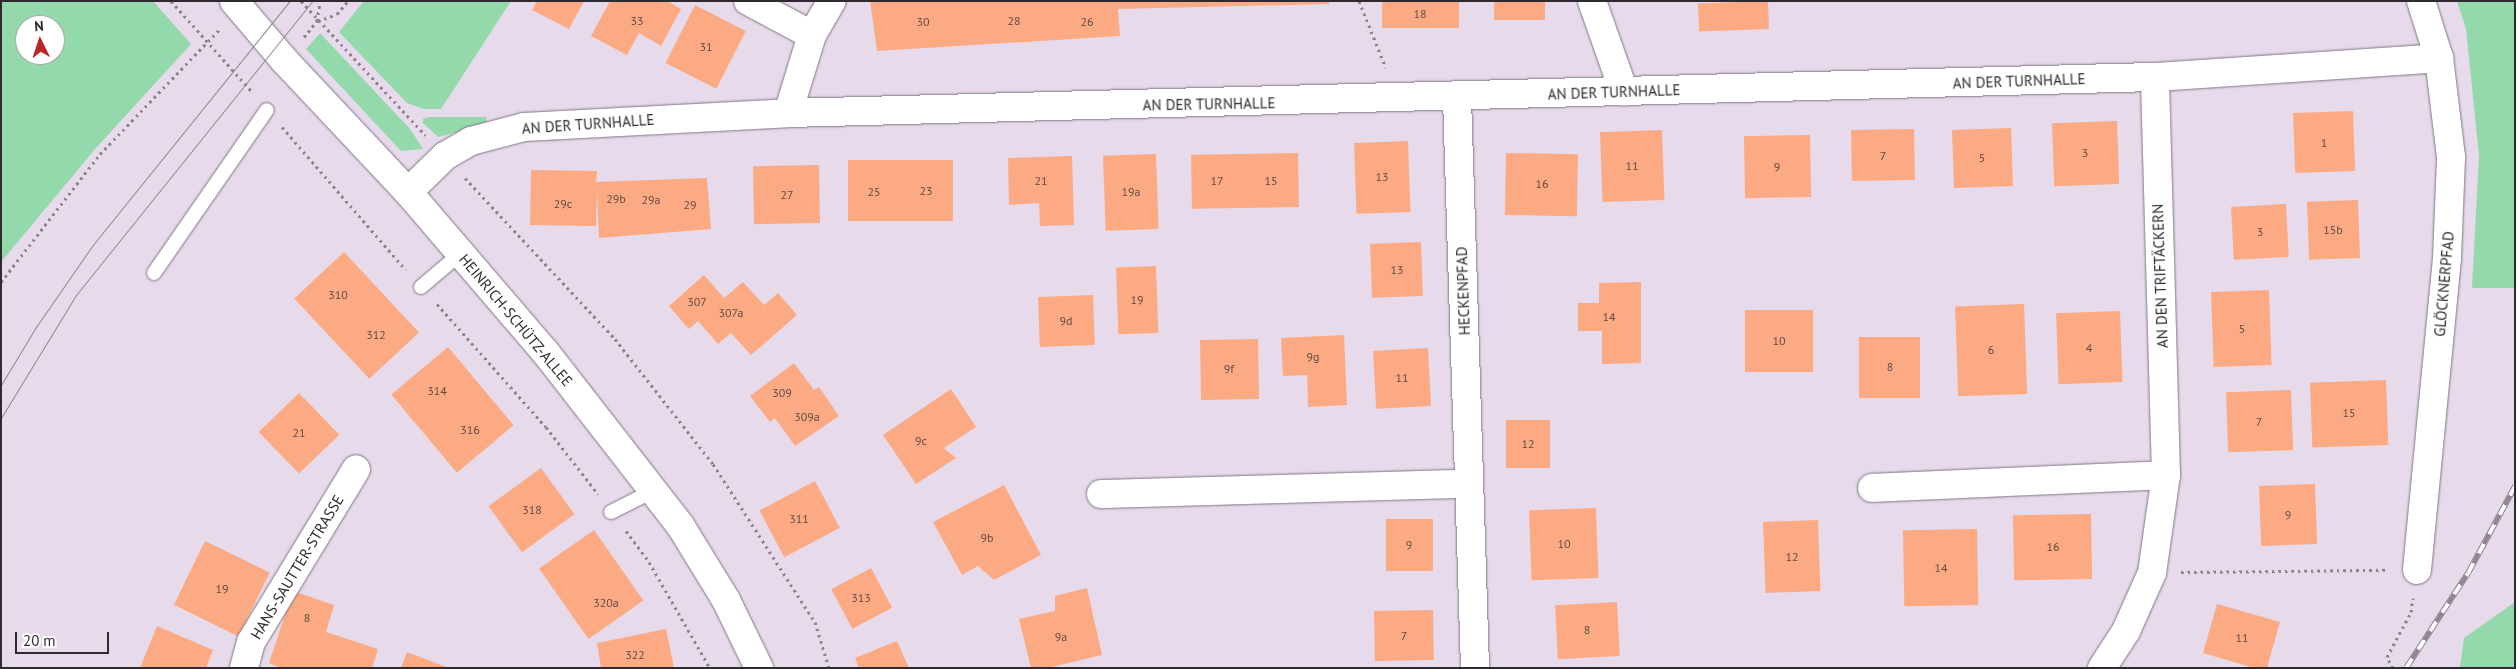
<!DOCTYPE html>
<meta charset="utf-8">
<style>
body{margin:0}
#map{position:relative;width:2516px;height:669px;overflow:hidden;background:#e6daeb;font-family:"PT Sans",sans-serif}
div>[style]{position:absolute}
.green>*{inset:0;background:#94d9ab}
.building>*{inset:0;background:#fcaa83;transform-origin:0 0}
.path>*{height:3px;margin-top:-1.5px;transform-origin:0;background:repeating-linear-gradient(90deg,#8b838e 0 2.5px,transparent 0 6.5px)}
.roads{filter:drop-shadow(0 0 1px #817685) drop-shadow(0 0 1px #817685)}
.service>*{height:14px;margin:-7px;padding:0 7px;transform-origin:7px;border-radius:7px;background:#fff}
.minor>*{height:28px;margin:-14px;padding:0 14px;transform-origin:14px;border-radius:14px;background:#fff}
.secondary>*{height:28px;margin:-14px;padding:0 14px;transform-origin:14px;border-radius:14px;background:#fff}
.tram>*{height:1px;margin:-0.5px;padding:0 0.5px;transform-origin:0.5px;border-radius:0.5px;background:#8e8691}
.rail>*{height:5.5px;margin-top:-2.75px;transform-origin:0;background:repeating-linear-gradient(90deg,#fff 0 11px,#8e8691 0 22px);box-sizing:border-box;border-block:1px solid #8e8691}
span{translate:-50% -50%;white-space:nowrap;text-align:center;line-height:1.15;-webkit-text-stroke:4px #fff;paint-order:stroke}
.number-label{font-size:12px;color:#624a45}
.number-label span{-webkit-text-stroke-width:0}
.street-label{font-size:15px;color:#2f2a30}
.frame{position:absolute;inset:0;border:2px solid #2f2a30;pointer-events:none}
.north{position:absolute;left:15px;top:15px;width:50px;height:50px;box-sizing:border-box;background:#fff;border:1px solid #acaaac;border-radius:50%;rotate:356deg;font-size:14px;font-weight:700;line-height:20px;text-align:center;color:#2f2a30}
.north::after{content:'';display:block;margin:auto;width:18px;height:22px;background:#b72727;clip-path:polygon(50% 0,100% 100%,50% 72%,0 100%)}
.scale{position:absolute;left:15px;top:632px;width:94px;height:22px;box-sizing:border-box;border:2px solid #2f2a30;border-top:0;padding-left:6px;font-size:15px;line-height:18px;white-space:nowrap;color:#2f2a30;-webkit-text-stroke:4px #fff;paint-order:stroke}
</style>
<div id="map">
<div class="green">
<div style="clip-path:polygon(evenodd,1px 1px,153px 1px,191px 44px,96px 148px,1px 262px,1px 1px,25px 25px,55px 25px,55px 55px,25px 55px,25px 25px)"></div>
<div style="clip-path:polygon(364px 1px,511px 1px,441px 109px,424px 109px,407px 103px,339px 32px)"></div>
<div style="clip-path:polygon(2457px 1px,2515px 1px,2515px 288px,2472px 288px,2479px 156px,2466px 29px)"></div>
<div style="clip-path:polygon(320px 33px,410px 129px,423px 149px,401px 151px,306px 49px)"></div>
<div style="clip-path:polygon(429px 117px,486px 117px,487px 124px,438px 137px,423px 123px,423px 119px)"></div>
<div style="clip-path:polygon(2515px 602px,2515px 668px,2460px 668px,2464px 638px)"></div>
</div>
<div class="building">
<div style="clip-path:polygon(537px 1px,584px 1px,569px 29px,532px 10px)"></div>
<div style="clip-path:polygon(610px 1px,667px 1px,681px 9px,661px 46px,639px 33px,627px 55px,591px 36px)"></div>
<div style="clip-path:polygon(870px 1px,1329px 1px,1329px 4px,1118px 9px,1120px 36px,877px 51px)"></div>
<div style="left:1382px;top:1px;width:77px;height:27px"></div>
<div style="left:1494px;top:1px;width:51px;height:19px"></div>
<div style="left:1768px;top:1px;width:28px;height:70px;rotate:88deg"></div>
<div style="left:695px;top:5px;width:57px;height:65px;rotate:27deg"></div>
<div style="left:2353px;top:111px;width:60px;height:60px;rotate:88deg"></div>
<div style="left:2117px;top:121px;width:63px;height:65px;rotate:88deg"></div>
<div style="left:2011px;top:128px;width:58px;height:59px;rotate:88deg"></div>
<div style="left:1914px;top:129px;width:51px;height:63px;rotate:89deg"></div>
<div style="left:1662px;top:130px;width:70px;height:62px;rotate:88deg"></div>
<div style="left:1810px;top:135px;width:62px;height:66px;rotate:89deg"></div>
<div style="left:1408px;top:141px;width:71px;height:54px;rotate:88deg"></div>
<div style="left:1298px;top:153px;width:54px;height:107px;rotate:89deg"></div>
<div style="left:1506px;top:153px;width:72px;height:62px;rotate:1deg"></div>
<div style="left:1156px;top:154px;width:75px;height:53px;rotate:88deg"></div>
<div style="clip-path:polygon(1072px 156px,1074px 225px,1040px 226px,1039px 203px,1009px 205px,1008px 158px)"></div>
<div style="left:953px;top:160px;width:61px;height:105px;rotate:90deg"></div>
<div style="left:819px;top:165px;width:58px;height:66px;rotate:89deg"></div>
<div style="clip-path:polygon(531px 170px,597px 171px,596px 182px,707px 178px,711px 229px,599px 238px,597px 191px,596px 226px,530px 225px)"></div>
<div style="left:2358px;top:200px;width:58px;height:51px;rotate:88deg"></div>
<div style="left:2286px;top:204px;width:53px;height:55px;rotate:87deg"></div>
<div style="left:1421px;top:242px;width:54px;height:51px;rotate:88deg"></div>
<div style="left:344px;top:252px;width:110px;height:68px;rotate:47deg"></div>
<div style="left:1156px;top:266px;width:67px;height:40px;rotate:88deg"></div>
<div style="clip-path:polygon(704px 275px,724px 298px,743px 282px,764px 305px,778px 293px,797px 315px,751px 355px,731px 333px,718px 344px,698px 321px,689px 329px,669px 306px)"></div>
<div style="clip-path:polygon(1641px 282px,1641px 363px,1602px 364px,1602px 331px,1578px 331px,1578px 303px,1599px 303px,1599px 283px)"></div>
<div style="left:2269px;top:290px;width:75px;height:58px;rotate:88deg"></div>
<div style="left:1093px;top:295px;width:50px;height:55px;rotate:88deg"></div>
<div style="left:2024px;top:304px;width:90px;height:69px;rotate:88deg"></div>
<div style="left:1745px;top:310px;width:68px;height:62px"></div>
<div style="left:2120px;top:311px;width:71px;height:64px;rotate:88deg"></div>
<div style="clip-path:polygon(1344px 335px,1347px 405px,1308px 407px,1307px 375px,1283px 376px,1281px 338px)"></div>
<div style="left:1859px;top:337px;width:61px;height:61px"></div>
<div style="left:1258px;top:339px;width:60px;height:58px;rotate:89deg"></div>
<div style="left:448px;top:347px;width:102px;height:74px;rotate:50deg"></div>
<div style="left:1428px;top:348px;width:58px;height:55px;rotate:87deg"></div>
<div style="clip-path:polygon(794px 363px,814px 390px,819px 387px,839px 416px,795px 446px,775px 418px,770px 422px,750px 396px)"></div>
<div style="left:2386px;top:380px;width:65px;height:76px;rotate:88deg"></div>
<div style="clip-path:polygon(951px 389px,976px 427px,944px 448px,956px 458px,916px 484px,883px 435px)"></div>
<div style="left:2291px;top:390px;width:60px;height:65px;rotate:88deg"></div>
<div style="left:299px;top:393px;width:58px;height:56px;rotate:46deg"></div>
<div style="left:1550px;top:420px;width:48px;height:44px;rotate:90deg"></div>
<div style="left:541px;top:468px;width:57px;height:65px;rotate:54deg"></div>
<div style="left:815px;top:481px;width:53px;height:63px;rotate:62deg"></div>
<div style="left:2315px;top:484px;width:60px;height:56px;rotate:88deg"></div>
<div style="clip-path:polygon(1004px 485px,1041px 555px,994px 580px,978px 566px,962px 575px,933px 522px)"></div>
<div style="left:1596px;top:508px;width:70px;height:67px;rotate:88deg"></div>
<div style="left:2091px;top:514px;width:65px;height:78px;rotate:89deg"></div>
<div style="left:1386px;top:519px;width:47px;height:52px"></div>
<div style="left:1818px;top:520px;width:71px;height:55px;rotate:88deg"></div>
<div style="left:1977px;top:529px;width:76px;height:74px;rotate:89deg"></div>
<div style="left:594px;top:530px;width:86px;height:67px;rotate:55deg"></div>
<div style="left:205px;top:541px;width:72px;height:71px;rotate:26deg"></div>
<div style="left:871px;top:568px;width:45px;height:45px;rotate:62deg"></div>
<div style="clip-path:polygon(1087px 588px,1102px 655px,1048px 668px,1031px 668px,1019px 619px,1055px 611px,1055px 596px)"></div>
<div style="clip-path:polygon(293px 591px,334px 605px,326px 632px,378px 649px,372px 668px,281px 668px,269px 663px)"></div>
<div style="left:1617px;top:602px;width:54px;height:62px;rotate:87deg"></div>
<div style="clip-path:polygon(2217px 604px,2280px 622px,2267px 668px,2254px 668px,2203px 653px)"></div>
<div style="left:1433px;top:610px;width:50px;height:59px;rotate:89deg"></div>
<div style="clip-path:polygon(157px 626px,213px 650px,206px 668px,140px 668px)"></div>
<div style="clip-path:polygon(666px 629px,674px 668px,601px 668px,597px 643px)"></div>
<div style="clip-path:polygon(897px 641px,909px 668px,859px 668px,855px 658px)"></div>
<div style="clip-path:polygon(407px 652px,449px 668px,401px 668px)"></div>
</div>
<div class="path">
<div style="left:171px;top:1px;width:122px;rotate:48.3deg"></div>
<div style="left:301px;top:1px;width:183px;rotate:47.2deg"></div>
<div style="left:1359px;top:1px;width:72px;rotate:68.1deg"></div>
<div style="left:318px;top:21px;width:20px;rotate:-20deg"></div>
<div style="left:337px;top:14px;width:17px;rotate:-50deg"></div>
<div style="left:304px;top:37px;width:21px;rotate:-51deg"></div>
<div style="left:317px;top:21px;width:18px;rotate:-81deg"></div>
<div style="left:282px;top:127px;width:189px;rotate:49.1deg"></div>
<div style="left:465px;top:178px;width:220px;rotate:47deg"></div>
<div style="left:615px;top:339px;width:159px;rotate:51.9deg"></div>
<div style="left:713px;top:464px;width:188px;rotate:57.2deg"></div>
<div style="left:815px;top:622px;width:48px;rotate:73.1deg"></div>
<div style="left:1px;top:282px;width:162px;rotate:-52.3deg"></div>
<div style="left:100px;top:154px;width:173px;rotate:-46.2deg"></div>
<div style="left:437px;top:304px;width:164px;rotate:48.5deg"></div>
<div style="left:546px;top:427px;width:85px;rotate:52.2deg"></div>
<div style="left:626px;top:531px;width:39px;rotate:53deg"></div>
<div style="left:649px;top:562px;width:122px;rotate:60.1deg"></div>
<div style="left:2181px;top:572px;width:207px;rotate:-0.6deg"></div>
<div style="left:2393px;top:668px;width:13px;rotate:-119deg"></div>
<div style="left:2387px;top:657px;width:51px;rotate:-61.9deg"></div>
<div style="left:2411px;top:612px;width:14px;rotate:-82deg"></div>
</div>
<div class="roads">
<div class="service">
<div style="left:154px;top:273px;width:198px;rotate:-55.3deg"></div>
<div style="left:421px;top:287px;width:52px;rotate:-40.4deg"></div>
<div style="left:611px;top:512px;width:47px;rotate:-26.6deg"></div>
</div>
<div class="minor">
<div style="left:748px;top:1px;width:72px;rotate:28deg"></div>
<div style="left:1592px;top:1px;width:96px;rotate:70.6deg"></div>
<div style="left:1457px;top:98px;width:570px;rotate:88.19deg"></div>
<div style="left:788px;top:113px;width:82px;rotate:-72.9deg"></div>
<div style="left:812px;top:35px;width:39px;rotate:-60deg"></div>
<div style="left:408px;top:192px;width:52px;rotate:-44.2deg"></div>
<div style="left:445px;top:156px;width:30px;rotate:-30deg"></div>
<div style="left:471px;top:141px;width:55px;rotate:-14.8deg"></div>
<div style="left:524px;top:127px;width:264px;rotate:-3deg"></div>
<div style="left:788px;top:113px;width:1367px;rotate:-1.51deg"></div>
<div style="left:2155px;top:77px;width:285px;rotate:-3.8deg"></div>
<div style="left:1872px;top:488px;width:294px;rotate:-2.5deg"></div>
<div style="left:1101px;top:494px;width:367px;rotate:-1.6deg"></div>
<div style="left:2417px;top:570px;width:313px;rotate:-84.5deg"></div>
<div style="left:2447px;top:258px;width:101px;rotate:-87.7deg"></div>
<div style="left:2451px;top:157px;width:100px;rotate:-96.9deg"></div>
<div style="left:2439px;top:58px;width:60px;rotate:-107.5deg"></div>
<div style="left:244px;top:668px;width:27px;rotate:-75deg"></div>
<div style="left:251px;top:642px;width:202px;rotate:-58.7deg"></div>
<div style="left:2102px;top:668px;width:44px;rotate:-57deg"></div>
<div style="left:2126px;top:631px;width:64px;rotate:-65.9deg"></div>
<div style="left:2152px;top:573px;width:99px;rotate:-81.9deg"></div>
<div style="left:2166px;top:475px;width:398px;rotate:-91.6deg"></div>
</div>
<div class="secondary">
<div style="left:234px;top:1px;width:77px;rotate:49.7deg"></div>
<div style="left:284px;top:60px;width:181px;rotate:46.8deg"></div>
<div style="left:408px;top:192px;width:212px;rotate:49.4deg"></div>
<div style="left:546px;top:353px;width:218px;rotate:52.1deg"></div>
<div style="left:680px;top:525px;width:88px;rotate:58.5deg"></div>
<div style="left:726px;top:600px;width:76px;rotate:64.1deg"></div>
</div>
</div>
<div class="tram">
<div style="left:1px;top:385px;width:68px;rotate:-58.9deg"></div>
<div style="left:36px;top:327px;width:98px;rotate:-55.3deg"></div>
<div style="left:92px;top:246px;width:315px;rotate:-51.1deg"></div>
<div style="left:1px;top:418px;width:144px;rotate:-58.6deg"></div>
<div style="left:76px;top:295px;width:377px;rotate:-51.2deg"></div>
</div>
<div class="rail">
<div style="left:2406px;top:668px;width:113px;rotate:-56.9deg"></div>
<div style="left:2468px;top:573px;width:99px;rotate:-61.6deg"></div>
</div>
<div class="number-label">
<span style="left:1420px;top:14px">18</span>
<span style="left:637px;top:21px">33</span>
<span style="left:1014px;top:21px">28</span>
<span style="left:923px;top:22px">30</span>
<span style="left:1087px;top:22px">26</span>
<span style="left:706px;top:47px">31</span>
<span style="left:2324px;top:143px">1</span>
<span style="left:2085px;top:153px">3</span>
<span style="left:1883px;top:156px">7</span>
<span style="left:1982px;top:158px">5</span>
<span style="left:1632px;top:166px">11</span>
<span style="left:1777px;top:167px">9</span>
<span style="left:1382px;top:177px">13</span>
<span style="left:1041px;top:181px">21</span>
<span style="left:1217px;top:181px">17</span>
<span style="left:1271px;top:181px">15</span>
<span style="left:1542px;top:184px">16</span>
<span style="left:926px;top:191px">23</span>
<span style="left:874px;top:192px">25</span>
<span style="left:1131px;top:192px">19a</span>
<span style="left:787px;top:195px">27</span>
<span style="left:616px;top:199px">29b</span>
<span style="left:651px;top:200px">29a</span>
<span style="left:563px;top:204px">29c</span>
<span style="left:690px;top:205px">29</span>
<span style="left:2333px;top:230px">15b</span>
<span style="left:2260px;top:232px">3</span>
<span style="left:1397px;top:270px">13</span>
<span style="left:338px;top:295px">310</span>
<span style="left:1137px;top:300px">19</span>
<span style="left:697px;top:302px">307</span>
<span style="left:731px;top:313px">307a</span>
<span style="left:1609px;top:317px">14</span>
<span style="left:1066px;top:321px">9d</span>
<span style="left:2242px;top:329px">5</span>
<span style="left:376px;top:335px">312</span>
<span style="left:1779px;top:341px">10</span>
<span style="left:2089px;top:348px">4</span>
<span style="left:1991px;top:350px">6</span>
<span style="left:1313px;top:357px">9g</span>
<span style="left:1890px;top:367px">8</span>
<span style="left:1229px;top:369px">9f</span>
<span style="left:1402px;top:378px">11</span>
<span style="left:437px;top:391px">314</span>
<span style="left:782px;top:393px">309</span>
<span style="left:2349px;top:413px">15</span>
<span style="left:807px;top:417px">309a</span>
<span style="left:2259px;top:422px">7</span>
<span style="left:470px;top:430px">316</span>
<span style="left:299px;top:433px">21</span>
<span style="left:921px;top:441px">9c</span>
<span style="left:1528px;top:444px">12</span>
<span style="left:532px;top:510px">318</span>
<span style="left:2288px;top:515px">9</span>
<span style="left:799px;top:519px">311</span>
<span style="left:987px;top:538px">9b</span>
<span style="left:1564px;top:544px">10</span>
<span style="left:1409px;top:545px">9</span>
<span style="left:2053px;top:547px">16</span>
<span style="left:1792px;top:557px">12</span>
<span style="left:1941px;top:568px">14</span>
<span style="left:222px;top:589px">19</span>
<span style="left:861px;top:598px">313</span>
<span style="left:606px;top:603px">320a</span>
<span style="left:307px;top:618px">8</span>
<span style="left:1587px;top:630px">8</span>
<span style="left:1404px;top:636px">7</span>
<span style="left:1061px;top:637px">9a</span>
<span style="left:2242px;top:638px">11</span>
<span style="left:635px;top:655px">322</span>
</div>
<div class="street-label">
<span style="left:2019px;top:81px;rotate:-2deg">AN DER TURNHALLE</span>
<span style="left:1614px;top:92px;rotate:-2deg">AN DER TURNHALLE</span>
<span style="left:1209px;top:104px;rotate:-1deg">AN DER TURNHALLE</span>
<span style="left:588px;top:124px;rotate:-4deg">AN DER TURNHALLE</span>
<span style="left:2160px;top:276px;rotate:-92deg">AN DEN TRIFTÄCKERN</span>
<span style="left:2444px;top:284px;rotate:-85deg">GLÖCKNERPFAD</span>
<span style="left:1463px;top:291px;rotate:-92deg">HECKENPFAD</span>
<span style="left:516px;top:320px;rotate:50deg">HEINRICH-SCHÜTZ-ALLEE</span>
<span style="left:297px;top:567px;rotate:-59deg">HANS-SAUTTER-STRASSE</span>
</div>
<div class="frame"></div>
<div class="north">N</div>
<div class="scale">20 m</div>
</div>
